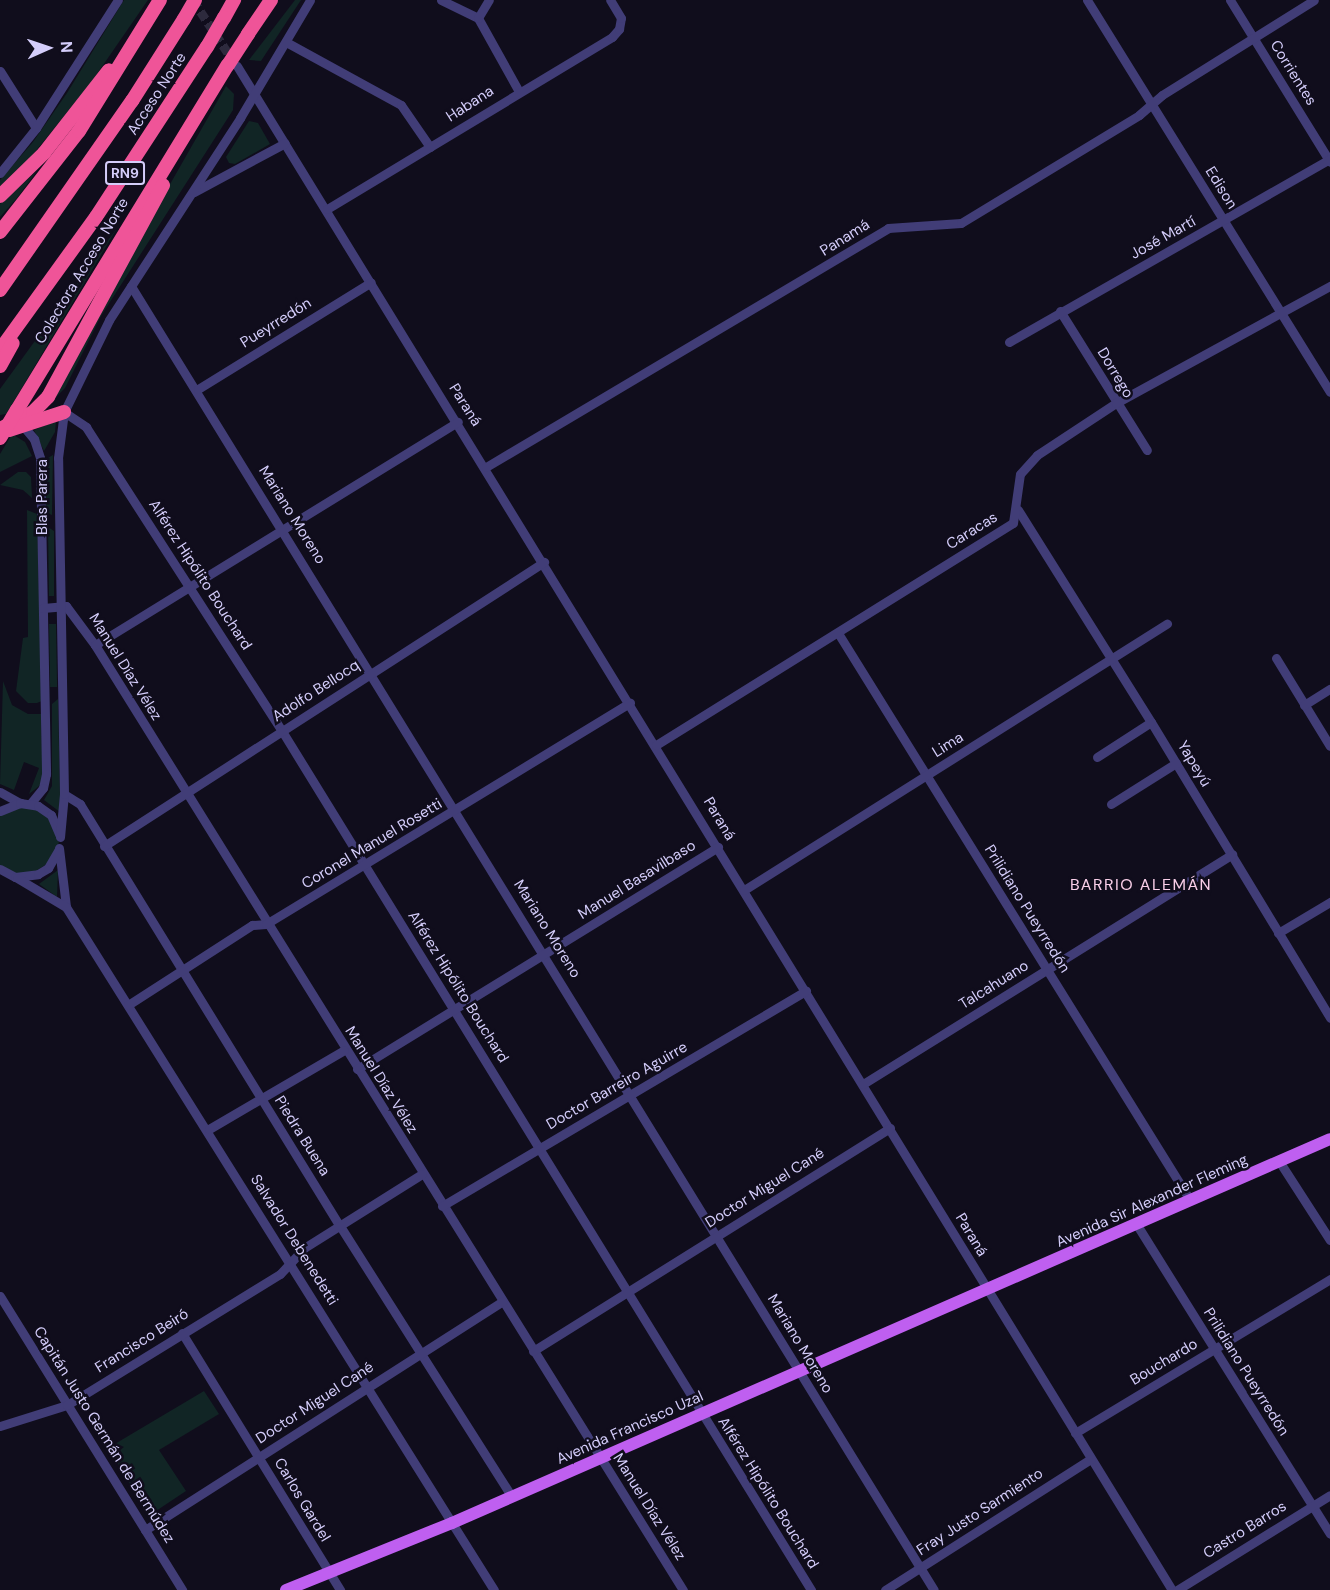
<!DOCTYPE html>
<meta charset="utf-8">
<style>
body{margin:0}
#map{position:relative;width:1330px;height:1590px;overflow:hidden;background:#100d1c;font-family:"DM Sans",sans-serif}
div>[style]{position:absolute}
.green>*{inset:0;background:#112525;transform-origin:0 0}
.minor-tunnel>*{height:9px;margin-top:-4.5px;transform-origin:0;background:repeating-linear-gradient(90deg,#2d2a3d 0 9px,transparent 0 13.5px)}
.minor>*{height:9px;margin:-4.5px;padding:0 4.5px;transform-origin:4.5px;border-radius:4.5px;background:#413d77}
.major>*{height:12px;margin:-6px;padding:0 6px;transform-origin:6px;border-radius:6px;background:#bf5ff0}
.highway>*{height:14px;margin:-7px;padding:0 7px;transform-origin:7px;border-radius:7px;background:#ef5498}
.highway-bridge>*{height:14px;margin:-7px;padding:0 7px;transform-origin:7px;border-radius:7px;background:#ef5498}
span{translate:-50% -50%;white-space:nowrap;text-align:center;line-height:1.15;-webkit-text-stroke:5px #100d1c;paint-order:stroke}
.shield-label span{padding:2px 4px;background:#100d1c;border:2px solid;border-radius:4px;-webkit-text-stroke-width:0}
.shield-label{font-size:14px;color:#d4cdfa;font-weight:700}
.street-label{font-size:15px;color:#d4cdfa}
.neighbourhood-label{font-size:16px;color:#facfe9;letter-spacing:1.5px}
.north{position:absolute;left:18px;top:18px;width:60px;height:60px;-webkit-text-stroke:4px #100d1c;paint-order:stroke;rotate:87deg;font-size:16px;font-weight:700;line-height:24px;text-align:center;color:#d4cdfa}
.north::after{content:'';display:block;margin:auto;width:21px;height:27px;background:#d4cdfa;clip-path:polygon(50% 0,100% 100%,50% 72%,0 100%)}
</style>
<div id="map">
<div class="green">
<div style="clip-path:polygon(124px 0,148px 0,90px 84px,26px 163px,0 187px,0 180px,33px 142px,67px 93px)"></div>
<div style="clip-path:polygon(295px 0,301px 0,261px 61px,249px 60px)"></div>
<div style="clip-path:polygon(226px 86px,234px 94px,233px 110px,101px 316px,65px 388px,52px 401px,100px 307px)"></div>
<div style="clip-path:polygon(249px 121px,258px 123px,270px 144px,235px 164px,229px 163px,226px 157px)"></div>
<div style="clip-path:polygon(37px 171px,17px 198px,0 217px,0 204px)"></div>
<div style="clip-path:polygon(117px 228px,17px 396px,6px 414px,0 415px,0 389px)"></div>
<div style="clip-path:polygon(56px 421px,55px 432px,44px 451px,34px 430px)"></div>
<div style="clip-path:polygon(12px 434px,25px 442px,32px 456px,0 472px,0 454px)"></div>
<div style="clip-path:polygon(53px 455px,52px 515px,45px 512px,44px 460px)"></div>
<div style="clip-path:polygon(18px 472px,26px 472px,31px 477px,32px 498px,23px 490px,0 485px)"></div>
<div style="clip-path:polygon(27px 510px,37px 514px,42px 701px,37px 703px,28px 703px,16px 691px,23px 638px,28px 637px)"></div>
<div style="clip-path:polygon(48px 527px,54px 531px,54px 596px,49px 596px)"></div>
<div style="left:56px;top:624px;width:63px;height:7px;rotate:89deg"></div>
<div style="clip-path:polygon(3px 681px,12px 705px,28px 714px,41px 714px,43px 783px,29px 794px,39px 768px,24px 762px,14px 790px,0 784px)"></div>
<div style="clip-path:polygon(58px 699px,60px 794px,60px 812px,44px 800px,52px 786px,52px 704px)"></div>
<div style="clip-path:polygon(11px 804px,45px 810px,60px 837px,55px 859px,26px 877px,0 869px,0 811px)"></div>
<div style="clip-path:polygon(58px 870px,57px 897px,39px 884px)"></div>
<div style="clip-path:polygon(204px 1391px,219px 1414px,159px 1450px,186px 1491px,153px 1513px,145px 1509px,108px 1448px)"></div>
</div>
<div class="minor-tunnel">
<div style="left:193px;top:0;width:74px;rotate:56.5deg"></div>
</div>
<div class="minor">
<div style="left:441px;top:0;width:41px;rotate:25.9deg"></div>
<div style="left:478px;top:18px;width:82px;rotate:60.9deg"></div>
<div style="left:1087px;top:0;width:461px;rotate:58.2deg"></div>
<div style="left:1230px;top:0;width:190px;rotate:58.3deg"></div>
<div style="left:478px;top:18px;width:21px;rotate:-59deg"></div>
<div style="left:286px;top:42px;width:131px;rotate:28.7deg"></div>
<div style="left:401px;top:105px;width:51px;rotate:55.4deg"></div>
<div style="left:237px;top:66px;width:1788px;rotate:58.47deg"></div>
<div style="left:0;top:71px;width:67px;rotate:57.7deg"></div>
<div style="left:0;top:173px;width:58px;rotate:-51.3deg"></div>
<div style="left:36px;top:128px;width:152px;rotate:-57.4deg"></div>
<div style="left:194px;top:192px;width:103px;rotate:-28.3deg"></div>
<div style="left:327px;top:209px;width:333px;rotate:-31.1deg"></div>
<div style="left:612px;top:37px;width:11px;rotate:-49deg"></div>
<div style="left:619px;top:29px;width:11px;rotate:-80deg"></div>
<div style="left:621px;top:18px;width:21px;rotate:-121deg"></div>
<div style="left:131px;top:286px;width:1531px;rotate:58.38deg"></div>
<div style="left:1060px;top:311px;width:164px;rotate:58deg"></div>
<div style="left:1009px;top:342px;width:369px;rotate:-29.7deg"></div>
<div style="left:198px;top:389px;width:203px;rotate:-31.7deg"></div>
<div style="left:64px;top:412px;width:27px;rotate:34deg"></div>
<div style="left:86px;top:427px;width:362px;rotate:57.2deg"></div>
<div style="left:282px;top:731px;width:1009px;rotate:58.37deg"></div>
<div style="left:24px;top:427px;width:16px;rotate:50deg"></div>
<div style="left:34px;top:439px;width:20px;rotate:72deg"></div>
<div style="left:40px;top:458px;width:316px;rotate:88.9deg"></div>
<div style="left:46px;top:774px;width:14px;rotate:102deg"></div>
<div style="left:43px;top:788px;width:19px;rotate:129deg"></div>
<div style="left:486px;top:467px;width:468px;rotate:-30.7deg"></div>
<div style="left:888px;top:228px;width:73px;rotate:-3.9deg"></div>
<div style="left:961px;top:223px;width:208px;rotate:-31.2deg"></div>
<div style="left:1139px;top:115px;width:30px;rotate:-41deg"></div>
<div style="left:1162px;top:95px;width:179px;rotate:-32deg"></div>
<div style="left:1018px;top:510px;width:250px;rotate:57.9deg"></div>
<div style="left:1151px;top:722px;width:346px;rotate:58.8deg"></div>
<div style="left:43px;top:608px;width:23px;rotate:-5deg"></div>
<div style="left:66px;top:606px;width:49px;rotate:53.4deg"></div>
<div style="left:95px;top:645px;width:1113px;rotate:58.11deg"></div>
<div style="left:838px;top:633px;width:667px;rotate:58.17deg"></div>
<div style="left:95px;top:645px;width:426px;rotate:-31.6deg"></div>
<div style="left:1276px;top:658px;width:103px;rotate:58.5deg"></div>
<div style="left:1304px;top:705px;width:31px;rotate:-32deg"></div>
<div style="left:656px;top:745px;width:420px;rotate:-31.9deg"></div>
<div style="left:1013px;top:523px;width:49px;rotate:-81.9deg"></div>
<div style="left:1020px;top:474px;width:25px;rotate:-48deg"></div>
<div style="left:1037px;top:455px;width:95px;rotate:-33.4deg"></div>
<div style="left:1116px;top:403px;width:244px;rotate:-28.7deg"></div>
<div style="left:1097px;top:757px;width:64px;rotate:-32.9deg"></div>
<div style="left:0;top:792px;width:23px;rotate:29deg"></div>
<div style="left:64px;top:794px;width:19px;rotate:32deg"></div>
<div style="left:80px;top:804px;width:496px;rotate:58.4deg"></div>
<div style="left:340px;top:1226px;width:321px;rotate:57.6deg"></div>
<div style="left:1111px;top:804px;width:77px;rotate:-32.2deg"></div>
<div style="left:0;top:811px;width:22px;rotate:-22deg"></div>
<div style="left:20px;top:803px;width:18px;rotate:9deg"></div>
<div style="left:38px;top:806px;width:16px;rotate:35deg"></div>
<div style="left:51px;top:815px;width:21px;rotate:67deg"></div>
<div style="left:60px;top:837px;width:43px;rotate:-84.7deg"></div>
<div style="left:64px;top:794px;width:336px;rotate:-91deg"></div>
<div style="left:58px;top:458px;width:46px;rotate:-82.6deg"></div>
<div style="left:64px;top:412px;width:102px;rotate:-63.9deg"></div>
<div style="left:109px;top:320px;width:241px;rotate:-57deg"></div>
<div style="left:240px;top:118px;width:137px;rotate:-59.3deg"></div>
<div style="left:104px;top:846px;width:524px;rotate:-32.84deg"></div>
<div style="left:59px;top:848px;width:59px;rotate:83.2deg"></div>
<div style="left:66px;top:907px;width:806px;rotate:57.93deg"></div>
<div style="left:0;top:869px;width:17px;rotate:28deg"></div>
<div style="left:15px;top:877px;width:23px;rotate:-7deg"></div>
<div style="left:38px;top:874px;width:12px;rotate:-31deg"></div>
<div style="left:48px;top:868px;width:20px;rotate:-60deg"></div>
<div style="left:17px;top:878px;width:57px;rotate:30.6deg"></div>
<div style="left:744px;top:890px;width:500px;rotate:-32.2deg"></div>
<div style="left:1278px;top:933px;width:61px;rotate:-30.8deg"></div>
<div style="left:128px;top:1005px;width:148px;rotate:-32.8deg"></div>
<div style="left:252px;top:925px;width:14px;rotate:-4deg"></div>
<div style="left:266px;top:924px;width:426px;rotate:-31.3deg"></div>
<div style="left:357px;top:1069px;width:424px;rotate:-31.6deg"></div>
<div style="left:863px;top:1084px;width:435px;rotate:-31.9deg"></div>
<div style="left:209px;top:1129px;width:156px;rotate:-30.3deg"></div>
<div style="left:1279px;top:1161px;width:94px;rotate:57.2deg"></div>
<div style="left:442px;top:1206px;width:423px;rotate:-30.6deg"></div>
<div style="left:1137px;top:1225px;width:364px;rotate:58deg"></div>
<div style="left:0;top:1296px;width:346px;rotate:58.2deg"></div>
<div style="left:182px;top:1333px;width:302px;rotate:58.4deg"></div>
<div style="left:533px;top:1351px;width:421px;rotate:-32deg"></div>
<div style="left:0;top:1426px;width:70px;rotate:-17.4deg"></div>
<div style="left:67px;top:1405px;width:250px;rotate:-31.6deg"></div>
<div style="left:280px;top:1274px;width:35px;rotate:-47deg"></div>
<div style="left:304px;top:1248px;width:139px;rotate:-32.1deg"></div>
<div style="left:1075px;top:1433px;width:298px;rotate:-31.1deg"></div>
<div style="left:145px;top:1530px;width:424px;rotate:-32.6deg"></div>
<div style="left:885px;top:1590px;width:244px;rotate:-32.5deg"></div>
<div style="left:1177px;top:1590px;width:180px;rotate:-31.8deg"></div>
</div>
<div class="major">
<div style="left:286px;top:1590px;width:179px;rotate:-22deg"></div>
<div style="left:452px;top:1523px;width:958px;rotate:-23.62deg"></div>
</div>
<div class="highway">
<div style="left:224px;top:18px;width:21px;rotate:-61deg"></div>
<div style="left:248px;top:34px;width:41px;rotate:-55.9deg"></div>
<div style="left:0;top:196px;width:62px;rotate:-44.3deg"></div>
<div style="left:44px;top:153px;width:105px;rotate:-51.9deg"></div>
<div style="left:0;top:232px;width:128px;rotate:-52deg"></div>
<div style="left:79px;top:131px;width:154px;rotate:-58.3deg"></div>
<div style="left:0;top:290px;width:231px;rotate:-55.1deg"></div>
<div style="left:132px;top:101px;width:97px;rotate:-57.6deg"></div>
<div style="left:0;top:350px;width:164px;rotate:-54.2deg"></div>
<div style="left:96px;top:217px;width:203px;rotate:-56.9deg"></div>
<div style="left:0;top:366px;width:26px;rotate:-61deg"></div>
<div style="left:17px;top:410px;width:404px;rotate:-58.6deg"></div>
<div style="left:4px;top:427px;width:33px;rotate:-27deg"></div>
<div style="left:33px;top:412px;width:21px;rotate:-45deg"></div>
<div style="left:48px;top:397px;width:241px;rotate:-61.5deg"></div>
<div style="left:9px;top:430px;width:58px;rotate:-18.1deg"></div>
</div>
<div class="highway-bridge">
<div style="left:184px;top:19px;width:22px;rotate:-60deg"></div>
<div style="left:207px;top:47px;width:34px;rotate:-60deg"></div>
<div style="left:228px;top:65px;width:37px;rotate:-57deg"></div>
<div style="left:0;top:438px;width:33px;rotate:-59deg"></div>
</div>
<div class="shield-label">
<span style="left:125px;top:173px">RN9</span>
</div>
<div class="street-label">
<span style="left:1293px;top:73px;rotate:58deg">Corrientes</span>
<span style="left:157px;top:94px;rotate:-57deg">Acceso Norte</span>
<span style="left:470px;top:104px;rotate:-33deg">Habana</span>
<span style="left:1221px;top:188px;rotate:58deg">Edison</span>
<span style="left:845px;top:238px;rotate:-32deg">Panamá</span>
<span style="left:1163px;top:238px;rotate:-29deg">José Martí</span>
<span style="left:82px;top:271px;rotate:-59deg">Colectora Acceso Norte</span>
<span style="left:276px;top:323px;rotate:-32deg">Pueyrredón</span>
<span style="left:1115px;top:373px;rotate:59deg">Dorrego</span>
<span style="left:465px;top:405px;rotate:58deg">Paraná</span>
<span style="left:43px;top:497px;rotate:-90deg">Blas Parera</span>
<span style="left:292px;top:515px;rotate:58deg">Mariano Moreno</span>
<span style="left:972px;top:531px;rotate:-32deg">Caracas</span>
<span style="left:200px;top:575px;rotate:57deg">Alférez Hipólito Bouchard</span>
<span style="left:125px;top:667px;rotate:58deg">Manuel Díaz Vélez</span>
<span style="left:316px;top:691px;rotate:-33deg">Adolfo Bellocq</span>
<span style="left:948px;top:745px;rotate:-32deg">Lima</span>
<span style="left:1194px;top:764px;rotate:59deg">Yapeyú</span>
<span style="left:719px;top:819px;rotate:59deg">Paraná</span>
<span style="left:372px;top:844px;rotate:-31deg">Coronel Manuel Rosetti</span>
<span style="left:637px;top:880px;rotate:-32deg">Manuel Basavilbaso</span>
<span style="left:1027px;top:909px;rotate:58deg">Prilidiano Pueyrredón</span>
<span style="left:547px;top:929px;rotate:58deg">Mariano Moreno</span>
<span style="left:994px;top:985px;rotate:-32deg">Talcahuano</span>
<span style="left:458px;top:987px;rotate:58deg">Alférez Hipólito Bouchard</span>
<span style="left:381px;top:1080px;rotate:58deg">Manuel Díaz Vélez</span>
<span style="left:617px;top:1086px;rotate:-30deg">Doctor Barreiro Aguirre</span>
<span style="left:302px;top:1136px;rotate:58deg">Piedra Buena</span>
<span style="left:765px;top:1188px;rotate:-32deg">Doctor Miguel Cané</span>
<span style="left:1152px;top:1201px;rotate:-24deg">Avenida Sir Alexander Fleming</span>
<span style="left:971px;top:1235px;rotate:59deg">Paraná</span>
<span style="left:294px;top:1240px;rotate:58deg">Salvador Debenedetti</span>
<span style="left:142px;top:1341px;rotate:-32deg">Francisco Beiró</span>
<span style="left:800px;top:1344px;rotate:59deg">Mariano Moreno</span>
<span style="left:1164px;top:1362px;rotate:-31deg">Bouchardo</span>
<span style="left:1246px;top:1372px;rotate:58deg">Prilidiano Pueyrredón</span>
<span style="left:315px;top:1403px;rotate:-33deg">Doctor Miguel Cané</span>
<span style="left:630px;top:1428px;rotate:-24deg">Avenida Francisco Uzal</span>
<span style="left:104px;top:1435px;rotate:58deg">Capitán Justo Germán de Bermúdez</span>
<span style="left:768px;top:1493px;rotate:58deg">Alférez Hipólito Bouchard</span>
<span style="left:302px;top:1500px;rotate:59deg">Carlos Gardel</span>
<span style="left:649px;top:1507px;rotate:58deg">Manuel Díaz Vélez</span>
<span style="left:980px;top:1512px;rotate:-33deg">Fray Justo Sarmiento</span>
<span style="left:1245px;top:1530px;rotate:-32deg">Castro Barros</span>
</div>
<div class="neighbourhood-label">
<span style="left:1141px;top:885px">BARRIO ALEMÁN</span>
</div>
<div class="north">N</div>
</div>
